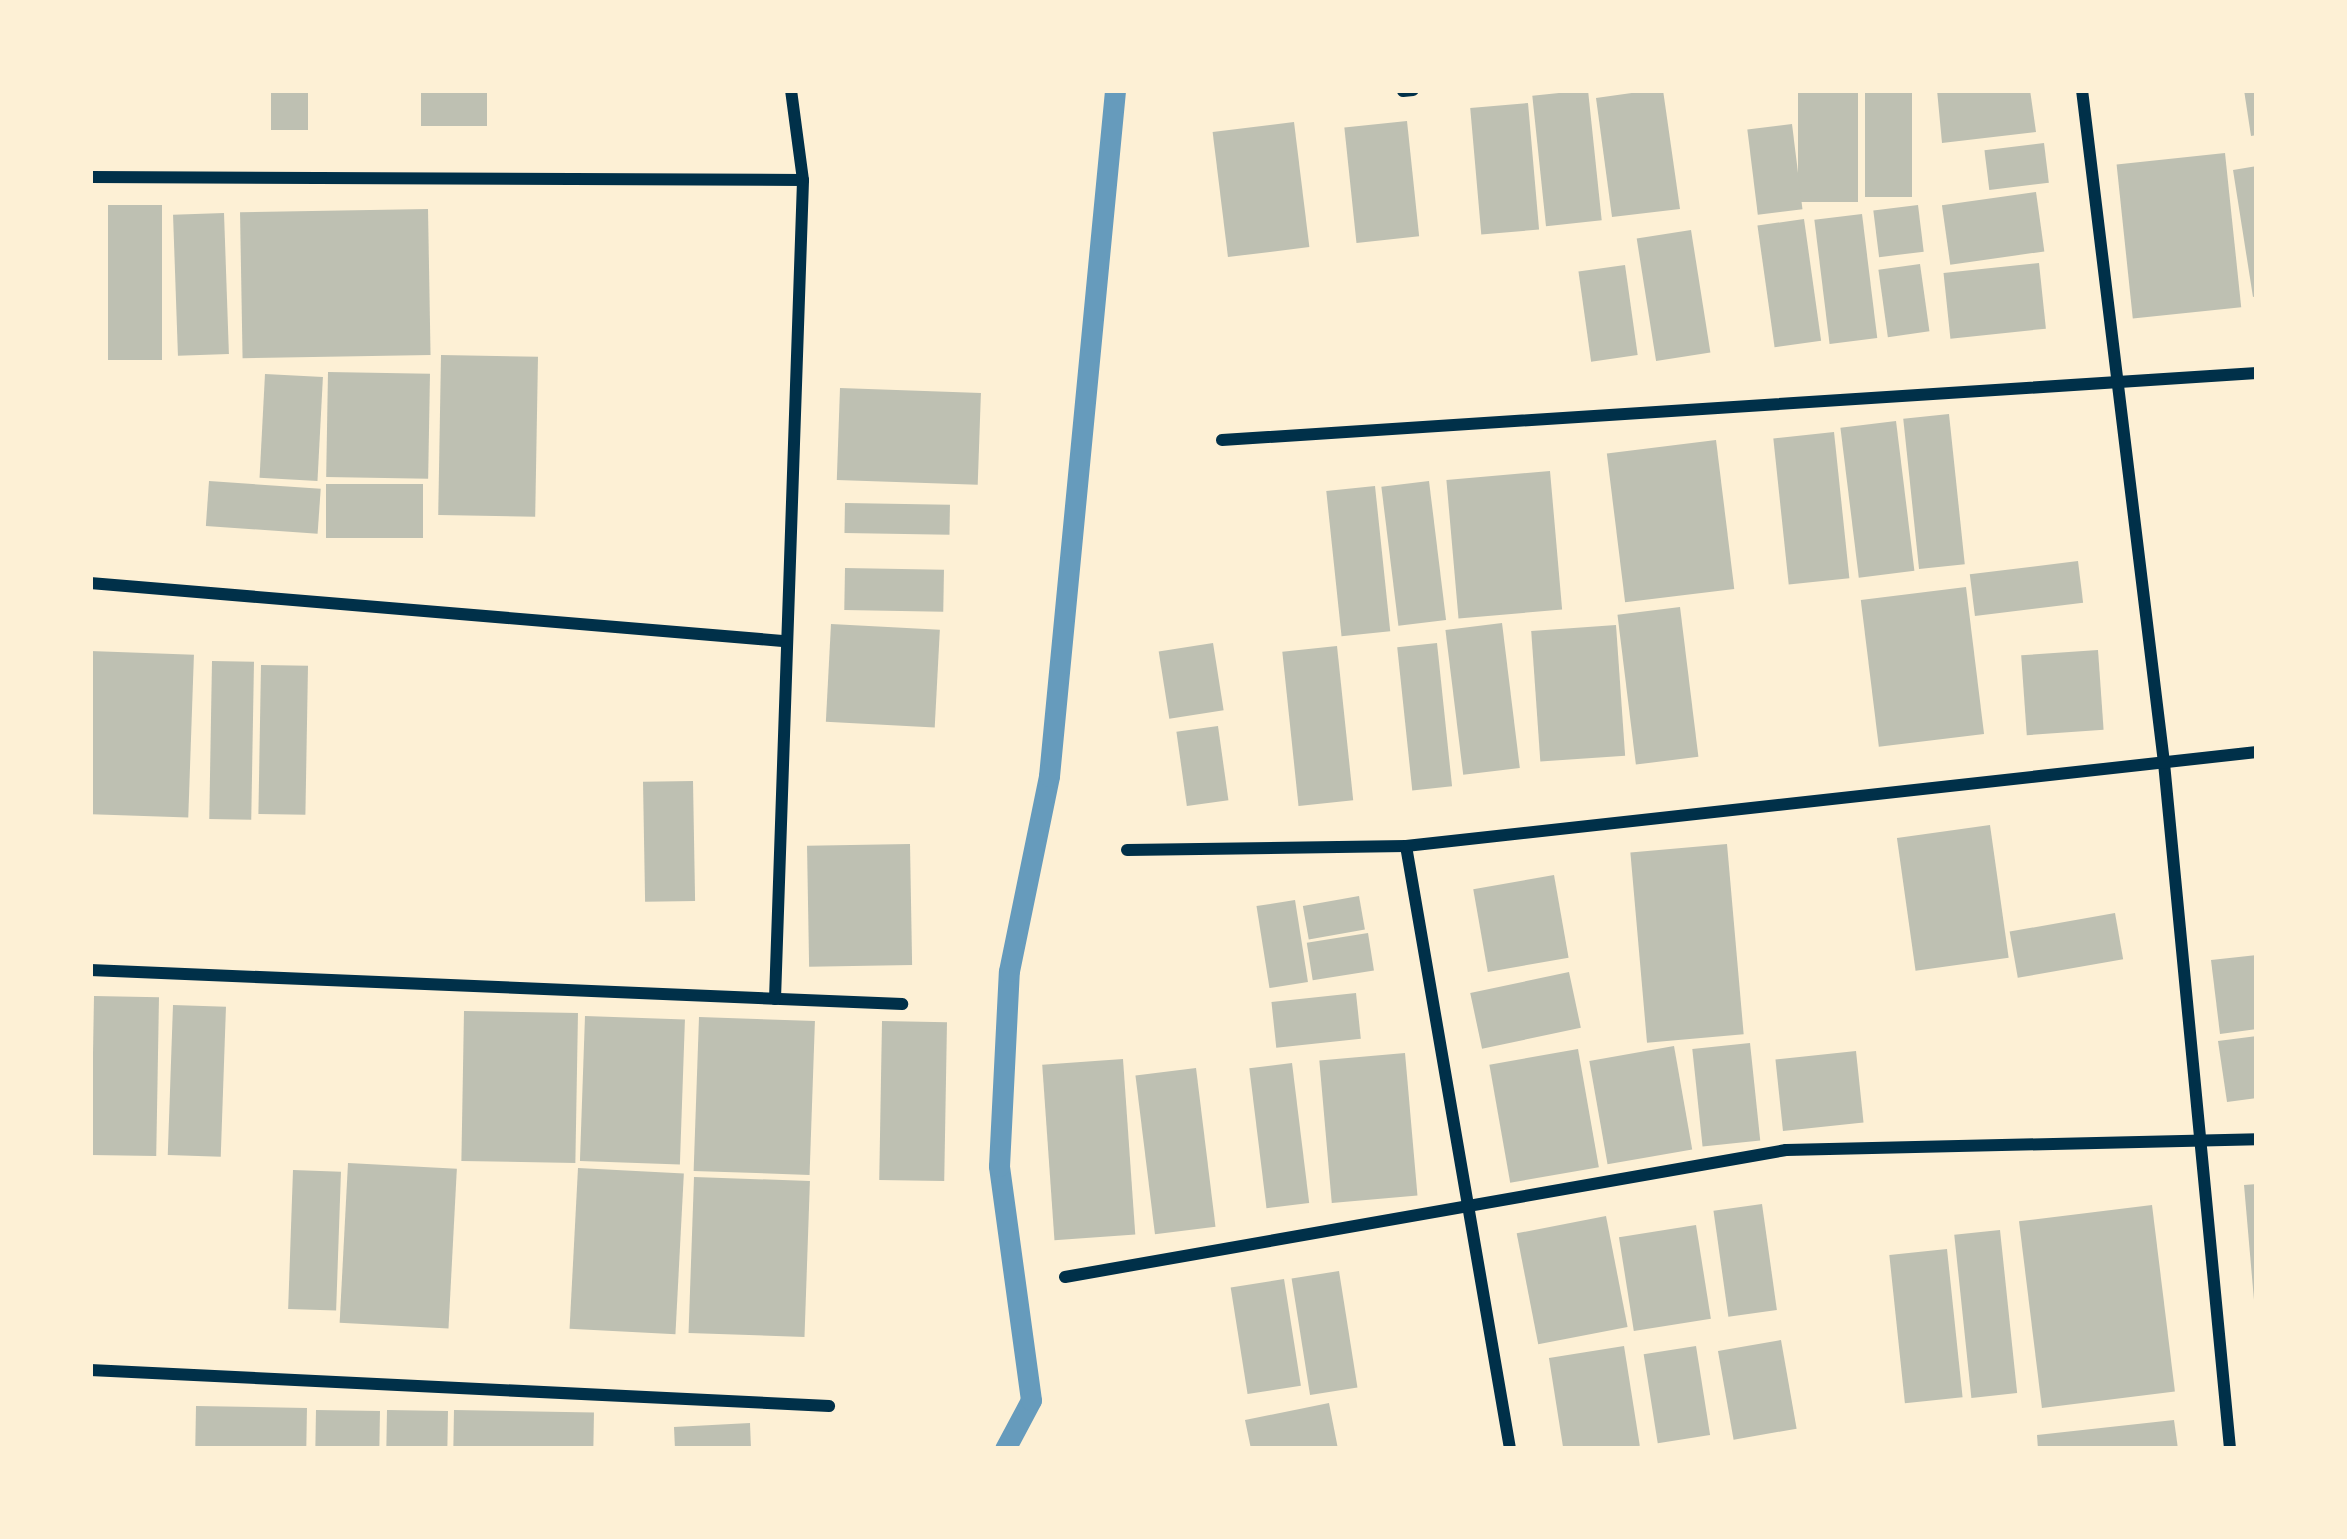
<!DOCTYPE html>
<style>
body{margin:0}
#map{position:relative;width:2347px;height:1539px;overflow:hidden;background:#fdf0d5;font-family:"Noto Sans",sans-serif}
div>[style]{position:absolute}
.stream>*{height:21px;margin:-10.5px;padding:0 10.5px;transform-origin:10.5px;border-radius:10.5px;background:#669bbc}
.building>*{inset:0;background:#bec0b2;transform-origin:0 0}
.minor>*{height:12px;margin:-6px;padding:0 6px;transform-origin:6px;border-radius:6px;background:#003049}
span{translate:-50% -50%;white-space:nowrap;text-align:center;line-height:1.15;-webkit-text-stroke:10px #fdf0d5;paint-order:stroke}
.frame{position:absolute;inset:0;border:93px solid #fdf0d5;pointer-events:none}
</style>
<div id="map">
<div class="stream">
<div style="left:1005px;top:1449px;width:55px;rotate:-62deg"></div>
<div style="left:1031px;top:1400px;width:236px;rotate:-97.8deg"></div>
<div style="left:999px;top:1166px;width:195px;rotate:-87.1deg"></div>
<div style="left:1009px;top:971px;width:199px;rotate:-78.4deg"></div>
<div style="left:1049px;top:776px;width:689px;rotate:-84.5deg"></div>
</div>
<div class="building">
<div style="left:271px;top:90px;width:37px;height:40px"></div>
<div style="left:421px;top:90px;width:66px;height:36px"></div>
<div style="left:1588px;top:90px;width:131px;height:56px;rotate:84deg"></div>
<div style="clip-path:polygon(1653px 90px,1663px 90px,1680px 209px,1612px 217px,1596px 98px)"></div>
<div style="left:1798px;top:90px;width:60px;height:112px"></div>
<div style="left:1865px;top:90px;width:47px;height:107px"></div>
<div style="clip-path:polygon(1937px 90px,2030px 90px,2036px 132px,1942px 143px)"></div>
<div style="clip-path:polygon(2244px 90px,2257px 90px,2257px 135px,2251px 136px)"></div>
<div style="left:1528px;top:103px;width:127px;height:58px;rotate:85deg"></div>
<div style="left:1407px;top:121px;width:116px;height:63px;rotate:84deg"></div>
<div style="left:1294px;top:122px;width:126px;height:82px;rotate:83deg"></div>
<div style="left:1792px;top:124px;width:86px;height:45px;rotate:83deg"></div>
<div style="left:2044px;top:143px;width:40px;height:60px;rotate:83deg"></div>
<div style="left:2225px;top:153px;width:155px;height:109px;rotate:84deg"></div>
<div style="clip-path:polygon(2257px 166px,2257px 296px,2253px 297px,2233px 170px)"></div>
<div style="left:2036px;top:192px;width:60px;height:95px;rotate:82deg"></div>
<div style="left:162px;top:205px;width:155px;height:54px;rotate:90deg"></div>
<div style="left:1918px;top:205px;width:47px;height:45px;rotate:83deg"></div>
<div style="left:428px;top:209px;width:146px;height:188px;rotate:89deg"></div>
<div style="left:224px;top:213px;width:141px;height:51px;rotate:88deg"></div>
<div style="left:1862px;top:214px;width:125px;height:48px;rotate:83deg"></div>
<div style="left:1804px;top:219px;width:123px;height:47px;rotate:82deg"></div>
<div style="left:1691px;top:230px;width:124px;height:55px;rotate:81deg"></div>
<div style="left:2039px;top:263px;width:66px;height:96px;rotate:84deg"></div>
<div style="left:1920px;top:264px;width:68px;height:42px;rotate:82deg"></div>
<div style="left:1625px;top:265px;width:91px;height:47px;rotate:82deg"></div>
<div style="left:441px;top:355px;width:97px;height:160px;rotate:1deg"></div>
<div style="left:328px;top:372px;width:102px;height:105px;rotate:1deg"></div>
<div style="left:265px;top:374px;width:58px;height:104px;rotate:3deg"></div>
<div style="left:840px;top:388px;width:141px;height:92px;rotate:2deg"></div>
<div style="left:1949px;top:414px;width:151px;height:46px;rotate:84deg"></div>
<div style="left:1896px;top:421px;width:151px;height:56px;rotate:83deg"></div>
<div style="left:1834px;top:432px;width:147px;height:61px;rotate:84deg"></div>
<div style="left:1716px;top:440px;width:150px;height:110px;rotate:83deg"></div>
<div style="left:1550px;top:471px;width:139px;height:104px;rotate:85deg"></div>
<div style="left:209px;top:481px;width:112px;height:45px;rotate:4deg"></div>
<div style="left:1429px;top:481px;width:140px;height:48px;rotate:83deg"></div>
<div style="left:326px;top:484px;width:97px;height:54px"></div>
<div style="left:1375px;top:486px;width:146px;height:49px;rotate:84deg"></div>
<div style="left:845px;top:503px;width:105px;height:30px;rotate:1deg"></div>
<div style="left:2078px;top:561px;width:42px;height:109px;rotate:83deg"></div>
<div style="left:845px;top:568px;width:99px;height:42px;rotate:1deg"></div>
<div style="left:1966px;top:587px;width:148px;height:106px;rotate:83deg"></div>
<div style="left:1680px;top:607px;width:151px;height:63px;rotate:83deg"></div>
<div style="left:1502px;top:623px;width:146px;height:57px;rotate:83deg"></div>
<div style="left:831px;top:624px;width:109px;height:98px;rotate:3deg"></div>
<div style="left:1616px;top:625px;width:131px;height:85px;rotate:86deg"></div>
<div style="left:1213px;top:643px;width:68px;height:55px;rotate:81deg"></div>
<div style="left:1437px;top:643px;width:144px;height:40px;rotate:84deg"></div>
<div style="left:1337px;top:646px;width:155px;height:55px;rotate:84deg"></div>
<div style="left:2098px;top:650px;width:80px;height:77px;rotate:86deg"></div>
<div style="left:90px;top:651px;width:104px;height:163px;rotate:2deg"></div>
<div style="left:212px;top:661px;width:42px;height:158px;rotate:1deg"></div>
<div style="left:261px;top:665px;width:47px;height:149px;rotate:1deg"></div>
<div style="left:1218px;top:726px;width:75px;height:42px;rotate:82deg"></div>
<div style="left:693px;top:781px;width:120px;height:50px;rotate:89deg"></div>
<div style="left:1990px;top:825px;width:134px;height:94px;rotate:82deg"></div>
<div style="left:910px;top:844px;width:121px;height:103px;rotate:89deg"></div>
<div style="left:1727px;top:844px;width:191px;height:97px;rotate:85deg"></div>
<div style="left:1554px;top:875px;width:84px;height:82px;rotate:80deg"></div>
<div style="left:1359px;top:896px;width:34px;height:57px;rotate:80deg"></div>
<div style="left:1295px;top:900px;width:83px;height:39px;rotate:81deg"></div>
<div style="left:2115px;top:913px;width:47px;height:107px;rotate:80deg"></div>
<div style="left:1368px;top:933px;width:38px;height:62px;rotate:81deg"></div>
<div style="clip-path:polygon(2257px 955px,2257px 1029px,2220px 1034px,2211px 960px)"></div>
<div style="left:1569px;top:972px;width:57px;height:101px;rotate:78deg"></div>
<div style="left:1356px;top:993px;width:46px;height:85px;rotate:84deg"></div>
<div style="left:94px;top:996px;width:65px;height:159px;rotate:1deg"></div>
<div style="left:173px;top:1005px;width:53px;height:150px;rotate:2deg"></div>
<div style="left:464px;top:1011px;width:114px;height:150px;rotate:1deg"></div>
<div style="left:585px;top:1016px;width:100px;height:145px;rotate:2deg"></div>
<div style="left:699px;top:1017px;width:116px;height:154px;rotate:2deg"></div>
<div style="left:882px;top:1021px;width:65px;height:159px;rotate:1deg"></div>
<div style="clip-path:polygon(2257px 1036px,2257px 1098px,2227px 1102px,2218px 1041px)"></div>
<div style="left:1750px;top:1043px;width:98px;height:58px;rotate:84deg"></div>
<div style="left:1674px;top:1046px;width:105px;height:86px;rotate:80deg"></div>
<div style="left:1578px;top:1049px;width:120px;height:90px;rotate:80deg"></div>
<div style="left:1856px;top:1051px;width:72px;height:81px;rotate:84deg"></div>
<div style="left:1405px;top:1053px;width:143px;height:86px;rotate:85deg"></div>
<div style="left:1123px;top:1059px;width:176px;height:81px;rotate:86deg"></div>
<div style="left:1292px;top:1063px;width:141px;height:43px;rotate:83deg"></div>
<div style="left:1196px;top:1068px;width:160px;height:61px;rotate:83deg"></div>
<div style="left:348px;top:1163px;width:109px;height:160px;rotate:3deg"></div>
<div style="left:578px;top:1168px;width:106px;height:161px;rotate:3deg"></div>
<div style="left:293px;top:1170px;width:48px;height:139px;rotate:2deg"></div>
<div style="left:694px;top:1177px;width:116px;height:156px;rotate:2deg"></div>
<div style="clip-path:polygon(2257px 1184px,2257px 1300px,2254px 1300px,2244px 1185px)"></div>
<div style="left:1762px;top:1204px;width:107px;height:49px;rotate:82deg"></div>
<div style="left:2152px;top:1205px;width:188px;height:134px;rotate:83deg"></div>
<div style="left:1606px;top:1216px;width:113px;height:91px;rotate:79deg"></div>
<div style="left:1696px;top:1225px;width:95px;height:78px;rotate:81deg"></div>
<div style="left:2000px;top:1230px;width:164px;height:46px;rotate:84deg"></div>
<div style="left:1947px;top:1249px;width:149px;height:58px;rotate:84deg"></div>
<div style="left:1339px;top:1271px;width:118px;height:48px;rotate:81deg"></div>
<div style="left:1284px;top:1279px;width:108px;height:54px;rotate:81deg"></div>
<div style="left:1781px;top:1340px;width:90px;height:64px;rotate:80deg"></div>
<div style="left:1624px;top:1346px;width:101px;height:76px;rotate:81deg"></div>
<div style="left:1696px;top:1346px;width:90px;height:53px;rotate:81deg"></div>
<div style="clip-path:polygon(1329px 1403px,1338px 1449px,1251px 1449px,1245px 1420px)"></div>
<div style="left:196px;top:1406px;width:111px;height:43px;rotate:1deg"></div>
<div style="left:316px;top:1410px;width:64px;height:39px;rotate:1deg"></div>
<div style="left:387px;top:1410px;width:61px;height:39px;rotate:1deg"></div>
<div style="left:454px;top:1410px;width:140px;height:39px;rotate:1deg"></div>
<div style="clip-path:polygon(2174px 1420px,2178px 1449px,2038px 1449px,2037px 1435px)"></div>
<div style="clip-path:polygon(750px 1423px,751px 1449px,675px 1449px,674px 1427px)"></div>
</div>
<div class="minor">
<div style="left:2082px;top:90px;width:678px;rotate:83.05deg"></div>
<div style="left:2164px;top:763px;width:689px;rotate:84.5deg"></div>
<div style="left:1403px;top:91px;width:10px;rotate:-6deg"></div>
<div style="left:90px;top:177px;width:713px;rotate:0.24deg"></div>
<div style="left:1222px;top:440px;width:1037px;rotate:-3.7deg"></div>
<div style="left:90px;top:583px;width:695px;rotate:4.78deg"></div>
<div style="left:1406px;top:846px;width:612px;rotate:80.21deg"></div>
<div style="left:1127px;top:850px;width:279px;rotate:-0.8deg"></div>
<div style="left:1406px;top:846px;width:856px;rotate:-6.3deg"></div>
<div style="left:90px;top:970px;width:813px;rotate:2.4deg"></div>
<div style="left:775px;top:999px;width:819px;rotate:-88.04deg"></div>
<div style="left:803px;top:180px;width:91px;rotate:-97.6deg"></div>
<div style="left:1065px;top:1277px;width:732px;rotate:-9.99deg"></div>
<div style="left:1786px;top:1150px;width:471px;rotate:-1.3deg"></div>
<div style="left:90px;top:1370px;width:740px;rotate:2.79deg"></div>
</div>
<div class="frame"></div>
</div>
